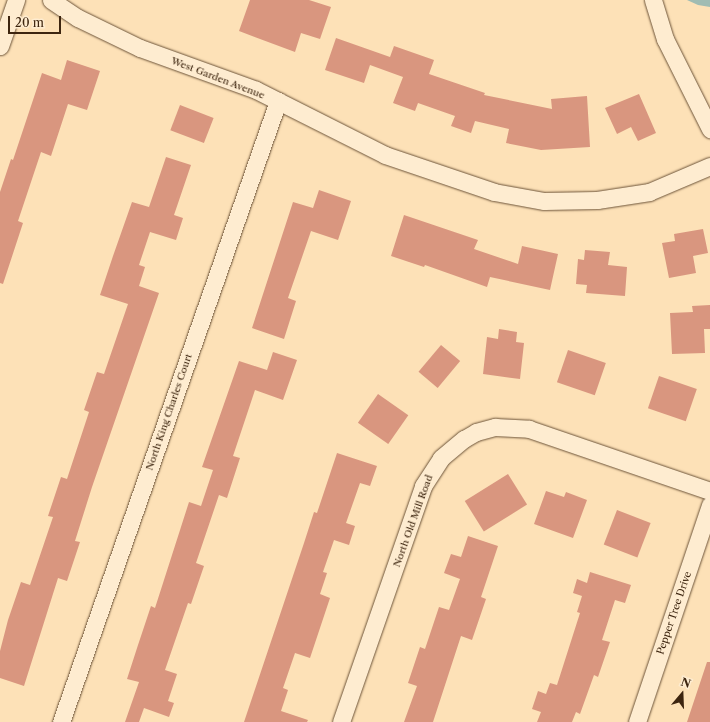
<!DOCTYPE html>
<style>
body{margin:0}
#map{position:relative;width:710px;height:722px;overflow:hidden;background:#fde1b7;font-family:"Libre Caslon Text",serif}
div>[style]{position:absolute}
.water>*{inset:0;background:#a0bcb3}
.building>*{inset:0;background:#d9967f;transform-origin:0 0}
.roads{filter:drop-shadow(0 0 1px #6d5439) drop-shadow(0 0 1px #6d5439)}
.minor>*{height:17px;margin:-8.5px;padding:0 8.5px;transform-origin:8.5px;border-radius:8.5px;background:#feecd0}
span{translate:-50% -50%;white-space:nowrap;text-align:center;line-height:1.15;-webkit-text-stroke:3px #feecd0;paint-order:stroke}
.street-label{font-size:10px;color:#3d250f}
.north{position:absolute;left:662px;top:674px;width:40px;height:40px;-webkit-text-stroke:3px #feecd0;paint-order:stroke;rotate:19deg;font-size:11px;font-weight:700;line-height:16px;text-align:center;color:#3d250f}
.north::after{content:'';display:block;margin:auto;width:14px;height:18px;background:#3d250f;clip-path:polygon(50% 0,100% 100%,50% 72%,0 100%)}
.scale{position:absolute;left:8px;top:16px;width:53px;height:18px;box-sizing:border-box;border:2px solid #3d250f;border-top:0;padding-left:5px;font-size:12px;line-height:14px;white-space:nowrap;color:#3d250f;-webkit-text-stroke:3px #feecd0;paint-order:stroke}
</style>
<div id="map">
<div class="water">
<div style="clip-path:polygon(687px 0,710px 0,710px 7px,698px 5px)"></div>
</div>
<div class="building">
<div style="clip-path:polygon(250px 0,309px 0,331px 7px,320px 39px,301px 33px,295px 52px,239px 31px)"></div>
<div style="clip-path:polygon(336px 38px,390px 57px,394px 46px,434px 60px,429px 74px,485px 93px,484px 95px,552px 109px,551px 99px,587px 96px,590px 147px,541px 150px,506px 143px,509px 129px,475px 121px,471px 133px,451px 126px,455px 116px,418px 103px,415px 111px,393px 103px,403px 77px,370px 65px,364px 83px,325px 70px)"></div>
<div style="clip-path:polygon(67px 60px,100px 71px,87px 110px,68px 104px,51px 156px,41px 152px,18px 221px,23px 223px,3px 284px,0 283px,0 192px,11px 159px,13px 160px,42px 73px,61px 80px)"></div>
<div style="clip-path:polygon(639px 94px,656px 133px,638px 141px,631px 127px,617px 134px,605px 108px)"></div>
<div style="left:180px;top:105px;width:36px;height:27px;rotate:21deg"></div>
<div style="clip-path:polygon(166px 157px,191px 165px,174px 215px,183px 218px,176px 240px,150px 232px,139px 265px,145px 267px,139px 286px,159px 293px,92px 487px,75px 541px,80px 542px,67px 581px,58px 578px,24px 686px,0 678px,0 651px,8px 620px,21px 582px,30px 585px,53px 517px,48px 516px,61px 477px,67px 479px,89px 412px,84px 410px,97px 372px,104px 374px,128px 304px,100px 295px,113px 256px,132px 202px,149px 207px)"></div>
<div style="clip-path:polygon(319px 190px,351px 201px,338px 240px,311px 231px,288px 298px,296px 301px,284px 339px,252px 328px,293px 202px,313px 208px)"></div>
<div style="clip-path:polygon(404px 215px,478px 240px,474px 249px,518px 264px,522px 246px,558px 254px,550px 290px,490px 277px,487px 287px,425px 265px,424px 267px,391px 256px)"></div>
<div style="clip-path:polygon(703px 229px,708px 253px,693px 256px,696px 273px,669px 278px,662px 243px,675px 241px,674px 234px)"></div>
<div style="clip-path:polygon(585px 250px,610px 252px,608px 265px,627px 267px,625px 296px,586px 293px,587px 285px,576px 284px,578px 259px,584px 260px)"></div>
<div style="clip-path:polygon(710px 305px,710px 329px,704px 329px,705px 353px,672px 354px,670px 313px,693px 312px,692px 306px)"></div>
<div style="clip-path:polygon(499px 329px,517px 332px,516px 342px,524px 343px,520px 379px,483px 374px,487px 337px,498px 339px)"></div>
<div style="left:441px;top:345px;width:25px;height:35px;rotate:40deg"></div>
<div style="left:568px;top:350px;width:40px;height:34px;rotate:19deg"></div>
<div style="clip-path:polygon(273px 352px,297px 360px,283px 400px,255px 390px,233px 456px,240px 458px,227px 498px,219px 495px,196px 563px,204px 566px,191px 604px,188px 603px,165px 670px,177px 674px,168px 701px,174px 703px,169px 717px,144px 708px,139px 722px,125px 722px,139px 682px,127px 679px,138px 645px,151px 606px,155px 608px,189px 502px,201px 506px,213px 470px,202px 467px,239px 361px,267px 370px)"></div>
<div style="left:659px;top:376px;width:40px;height:34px;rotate:19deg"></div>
<div style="left:378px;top:394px;width:37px;height:35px;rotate:35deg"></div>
<div style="clip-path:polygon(337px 453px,377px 466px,370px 486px,360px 483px,346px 523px,355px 526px,349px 545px,334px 540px,323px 572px,327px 573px,320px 594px,330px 598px,310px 658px,295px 653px,283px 688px,288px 690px,281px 711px,308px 720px,307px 722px,244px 722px,304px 543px,314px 512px,317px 513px)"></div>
<div style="left:508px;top:474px;width:36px;height:51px;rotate:58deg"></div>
<div style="clip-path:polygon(546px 491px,564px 497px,566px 492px,587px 500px,573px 538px,534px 524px)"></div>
<div style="left:617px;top:510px;width:36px;height:37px;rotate:21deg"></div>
<div style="clip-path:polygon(468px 536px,498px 546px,481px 597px,486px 599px,472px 640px,461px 636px,433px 722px,404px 722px,417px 686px,408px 683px,420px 647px,425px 649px,439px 607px,449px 610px,460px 579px,444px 573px,451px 554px,461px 557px)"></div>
<div style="clip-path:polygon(590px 572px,631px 585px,625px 603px,615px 600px,602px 640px,610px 642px,598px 677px,594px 675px,580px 714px,576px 712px,572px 722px,537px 722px,541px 712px,532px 709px,538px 691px,546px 694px,550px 683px,557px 685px,580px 613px,577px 612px,582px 596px,573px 593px,577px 579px,587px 583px)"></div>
<div style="clip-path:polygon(707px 662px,710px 662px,710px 722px,687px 722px)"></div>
</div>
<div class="roads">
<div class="minor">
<div style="left:51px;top:0;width:32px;rotate:34deg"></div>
<div style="left:78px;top:18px;width:69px;rotate:25.8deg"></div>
<div style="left:140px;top:48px;width:123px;rotate:19.9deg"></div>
<div style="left:256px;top:90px;width:144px;rotate:26.7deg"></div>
<div style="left:385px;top:155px;width:115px;rotate:18.7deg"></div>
<div style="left:494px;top:192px;width:51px;rotate:10.2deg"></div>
<div style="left:544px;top:201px;width:53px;rotate:-1.1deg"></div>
<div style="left:597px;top:200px;width:53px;rotate:-8.7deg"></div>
<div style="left:649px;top:192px;width:66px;rotate:-23.1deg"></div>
<div style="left:653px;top:0;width:41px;rotate:72.9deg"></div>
<div style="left:665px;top:39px;width:101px;rotate:63.4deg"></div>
<div style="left:0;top:46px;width:49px;rotate:-70.8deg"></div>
<div style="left:61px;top:722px;width:658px;rotate:-70.74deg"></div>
<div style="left:341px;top:722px;width:250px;rotate:-70.8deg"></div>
<div style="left:423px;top:486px;width:33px;rotate:-57deg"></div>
<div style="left:441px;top:458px;width:30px;rotate:-40deg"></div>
<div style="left:464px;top:439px;width:14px;rotate:-30deg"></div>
<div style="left:476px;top:432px;width:20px;rotate:-15deg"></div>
<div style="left:495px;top:427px;width:34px;rotate:3deg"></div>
<div style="left:529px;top:429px;width:191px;rotate:18.9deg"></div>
<div style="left:637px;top:722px;width:229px;rotate:-71.4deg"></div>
</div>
</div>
<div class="street-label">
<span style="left:218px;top:78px;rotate:21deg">West Garden Avenue</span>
<span style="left:169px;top:412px;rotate:-71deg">North King Charles Court</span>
<span style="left:413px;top:521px;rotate:-70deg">North Old Mill Road</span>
<span style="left:674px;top:613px;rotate:-71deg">Pepper Tree Drive</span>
</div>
<div class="north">N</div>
<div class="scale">20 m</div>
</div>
